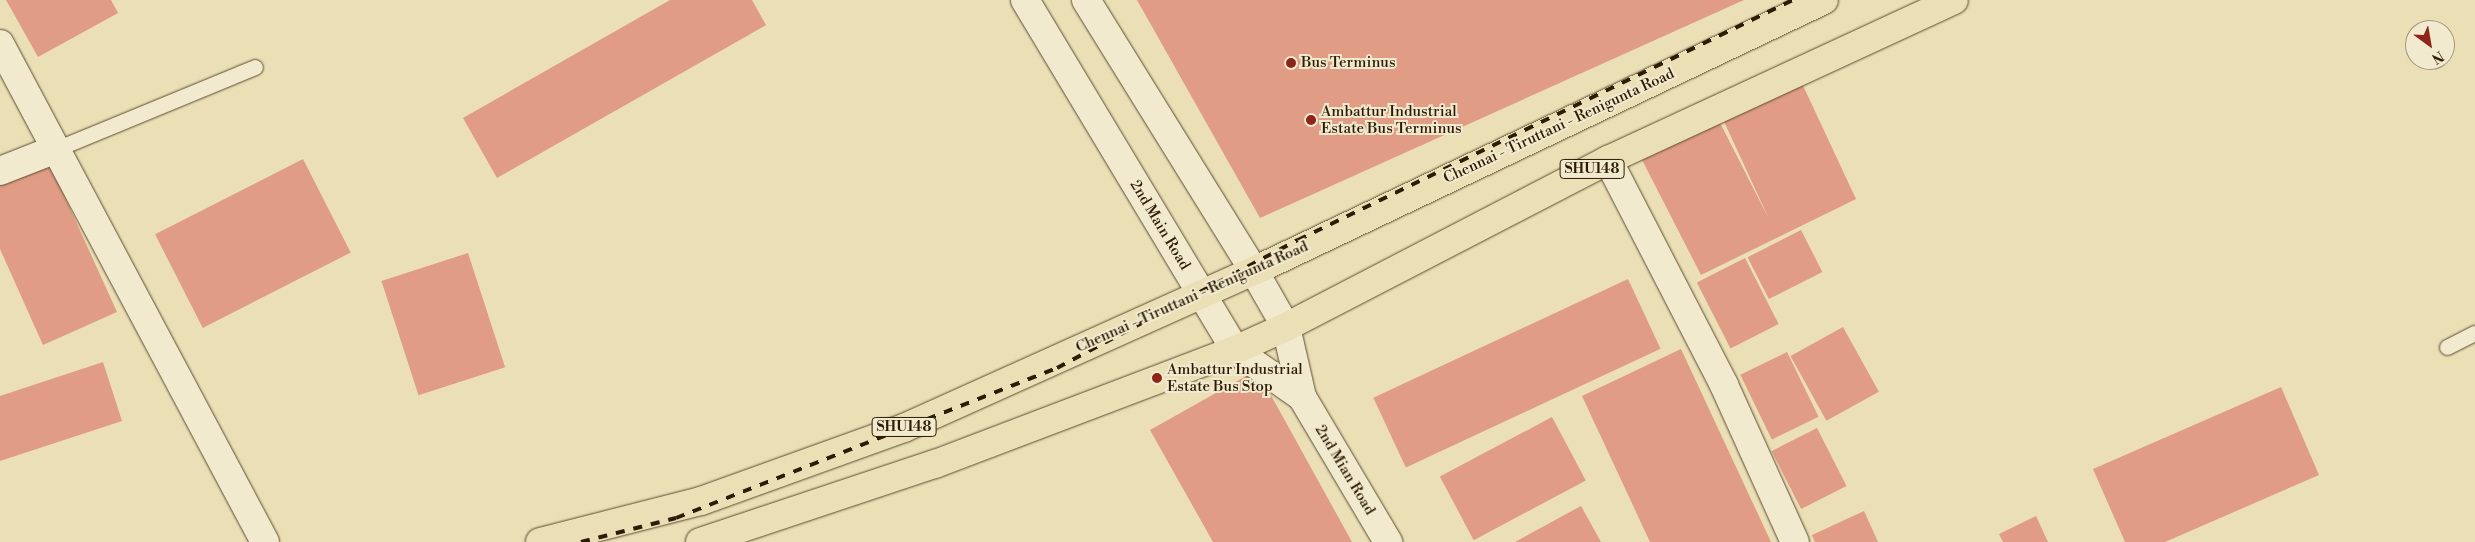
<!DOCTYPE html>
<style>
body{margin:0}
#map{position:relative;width:2475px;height:542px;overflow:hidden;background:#eadfb5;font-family:"Libre Bodoni",serif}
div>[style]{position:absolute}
.building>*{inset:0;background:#e09c85;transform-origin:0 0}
.roads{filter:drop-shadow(0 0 1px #5c4c30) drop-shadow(0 0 1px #5c4c30)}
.service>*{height:15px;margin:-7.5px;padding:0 7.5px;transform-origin:7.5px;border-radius:7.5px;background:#f1eacf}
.minor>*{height:28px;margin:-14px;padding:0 14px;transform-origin:14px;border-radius:14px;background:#f1eacf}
.secondary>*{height:28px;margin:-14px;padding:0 14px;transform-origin:14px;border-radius:14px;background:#f1eacf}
.primary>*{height:28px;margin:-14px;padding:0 14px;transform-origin:14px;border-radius:14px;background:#eadfb5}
.rail>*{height:4px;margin-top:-2px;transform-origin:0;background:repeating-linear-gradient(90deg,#2d1b04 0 9px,transparent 0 18px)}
.dots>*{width:14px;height:14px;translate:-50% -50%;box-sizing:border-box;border:2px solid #f1eacf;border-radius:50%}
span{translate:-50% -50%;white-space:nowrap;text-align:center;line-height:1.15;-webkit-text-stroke:4px #f1eacf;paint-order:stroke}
.shield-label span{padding:1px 4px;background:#f1eacf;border:1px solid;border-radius:4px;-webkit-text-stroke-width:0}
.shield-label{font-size:14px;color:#2d1b04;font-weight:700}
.poi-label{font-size:15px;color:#2d1b04}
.left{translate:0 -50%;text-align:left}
.street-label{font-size:15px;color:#2d1b04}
.north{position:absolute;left:2405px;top:20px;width:50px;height:50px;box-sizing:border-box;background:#f1eacf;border:1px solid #a3977e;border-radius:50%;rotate:148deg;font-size:14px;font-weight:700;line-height:20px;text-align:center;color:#2d1b04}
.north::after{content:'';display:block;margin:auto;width:18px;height:22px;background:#8f2418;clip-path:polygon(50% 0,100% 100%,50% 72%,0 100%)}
</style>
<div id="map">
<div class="building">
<div style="clip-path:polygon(6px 0,111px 0,118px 13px,38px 57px)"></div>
<div style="clip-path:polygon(670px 0,752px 0,766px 25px,497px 178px,463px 118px)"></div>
<div style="clip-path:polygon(1137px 0,1744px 0,1260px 218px)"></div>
<div style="clip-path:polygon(1799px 77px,1856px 199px,1701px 275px,1638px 152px,1715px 113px,1769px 219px,1721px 115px)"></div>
<div style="left:303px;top:159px;width:105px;height:166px;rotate:63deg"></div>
<div style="clip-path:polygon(49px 162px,117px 312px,43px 345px,0 249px,0 184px)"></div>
<div style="left:1801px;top:230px;width:47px;height:60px;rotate:63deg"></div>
<div style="left:468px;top:253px;width:120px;height:91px;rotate:72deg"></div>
<div style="left:1745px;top:258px;width:74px;height:54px;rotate:63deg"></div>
<div style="left:1628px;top:279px;width:77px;height:281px;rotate:65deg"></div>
<div style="left:1843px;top:327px;width:74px;height:60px;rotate:61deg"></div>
<div style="clip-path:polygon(1681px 349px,1771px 542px,1650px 542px,1582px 396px)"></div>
<div style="left:1787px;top:352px;width:72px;height:52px;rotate:64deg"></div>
<div style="clip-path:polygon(103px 362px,122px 421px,0 461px,0 396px)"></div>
<div style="clip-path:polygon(1257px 370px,1352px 542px,1213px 542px,1150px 430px)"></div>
<div style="clip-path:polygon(2281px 387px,2319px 475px,2165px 542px,2125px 542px,2093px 469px)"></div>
<div style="left:1552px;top:417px;width:72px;height:127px;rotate:62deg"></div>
<div style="left:1817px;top:428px;width:65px;height:51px;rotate:63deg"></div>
<div style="clip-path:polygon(1581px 506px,1601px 542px,1515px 542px)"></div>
<div style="clip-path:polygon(1864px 511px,1878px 542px,1815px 542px,1812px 535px)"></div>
<div style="clip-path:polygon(2036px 516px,2048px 542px,2003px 542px,1999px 534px)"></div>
</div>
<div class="roads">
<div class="service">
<div style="left:56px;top:149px;width:215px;rotate:-22.4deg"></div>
<div style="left:2447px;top:347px;width:31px;rotate:-27deg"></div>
</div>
<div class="minor">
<div style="left:0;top:44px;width:564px;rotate:61.98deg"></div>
<div style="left:1608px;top:160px;width:253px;rotate:62.7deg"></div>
<div style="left:1724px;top:385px;width:172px;rotate:65.7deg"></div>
<div style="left:0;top:171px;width:60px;rotate:-21.4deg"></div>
</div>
<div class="secondary">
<div style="left:1025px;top:0;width:408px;rotate:59deg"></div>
<div style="left:1235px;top:350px;width:82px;rotate:35deg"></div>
<div style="left:1086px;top:0;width:319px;rotate:58.2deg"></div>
<div style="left:1254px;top:271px;width:64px;rotate:60.3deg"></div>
<div style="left:1286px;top:327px;width:72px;rotate:77.1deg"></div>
<div style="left:1302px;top:397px;width:169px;rotate:59.3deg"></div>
</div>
<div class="primary">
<div style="left:540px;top:542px;width:166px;rotate:-14.3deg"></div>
<div style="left:701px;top:501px;width:216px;rotate:-19.8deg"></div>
<div style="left:904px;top:428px;width:384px;rotate:-24.2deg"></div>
<div style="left:1254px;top:271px;width:631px;rotate:-25.43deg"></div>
<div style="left:700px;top:542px;width:248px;rotate:-18.4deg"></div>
<div style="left:935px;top:464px;width:321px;rotate:-20.8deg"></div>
<div style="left:1235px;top:350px;width:56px;rotate:-24.3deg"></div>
<div style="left:1286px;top:327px;width:363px;rotate:-27.4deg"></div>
<div style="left:1608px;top:160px;width:381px;rotate:-24.8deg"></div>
</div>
</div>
<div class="rail">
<div style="left:581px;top:542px;width:98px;rotate:-14.2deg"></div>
<div style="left:676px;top:518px;width:409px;rotate:-21.5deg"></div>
<div style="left:1057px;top:368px;width:273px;rotate:-28deg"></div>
<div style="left:1298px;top:240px;width:550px;rotate:-25.87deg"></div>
</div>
<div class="dots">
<div style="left:1291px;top:63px;background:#8f2418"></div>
<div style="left:1311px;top:120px;background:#8f2418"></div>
<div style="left:1157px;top:378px;background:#8f2418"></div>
</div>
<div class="shield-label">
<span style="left:1592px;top:169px">SHU148</span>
<span style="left:904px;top:427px">SHU148</span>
</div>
<div class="poi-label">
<span class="left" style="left:1301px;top:63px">Bus Terminus</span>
<span class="left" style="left:1321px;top:120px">Ambattur Industrial<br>Estate Bus Terminus</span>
<span class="left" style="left:1167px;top:378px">Ambattur Industrial<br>Estate Bus Stop</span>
</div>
<div class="street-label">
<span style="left:1559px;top:126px;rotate:-25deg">Chennai - Tiruttani - Renigunta Road</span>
<span style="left:1160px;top:225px;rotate:59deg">2nd Main Road</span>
<span style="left:1192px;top:297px;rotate:-24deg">Chennai - Tiruttani - Renigunta Road</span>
<span style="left:1345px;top:470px;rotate:59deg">2nd Mian Road</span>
</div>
<div class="north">N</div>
</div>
